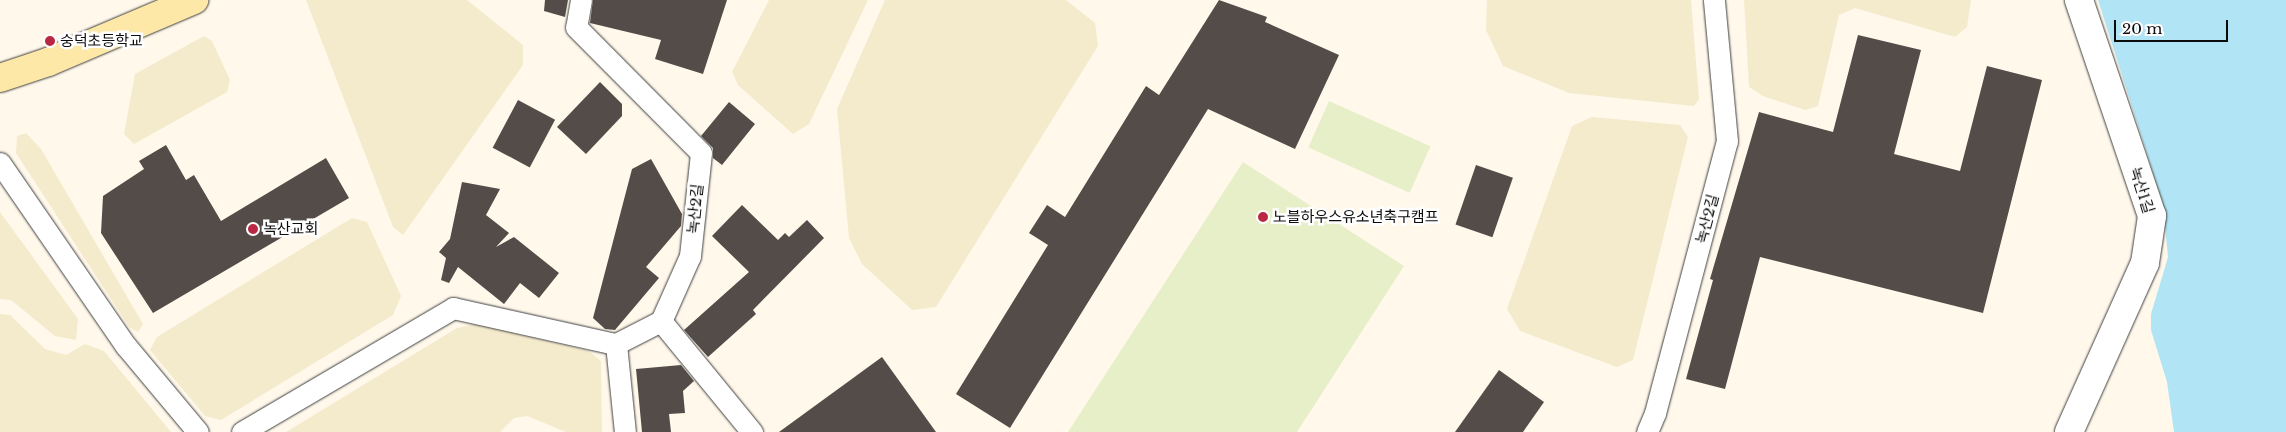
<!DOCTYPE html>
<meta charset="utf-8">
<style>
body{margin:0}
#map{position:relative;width:2286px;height:432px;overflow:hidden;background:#fff8eb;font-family:"Libre Baskerville","Noto Sans KR",serif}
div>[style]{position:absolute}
.farmland>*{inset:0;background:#f4ebcd}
.pitch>*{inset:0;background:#e7efc8;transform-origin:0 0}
.water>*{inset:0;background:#b1e5f5}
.building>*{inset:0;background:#544c49;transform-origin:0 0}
.roads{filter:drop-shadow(0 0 1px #3f3f3f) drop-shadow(0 0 1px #3f3f3f)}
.service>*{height:21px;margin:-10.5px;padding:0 10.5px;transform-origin:10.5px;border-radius:10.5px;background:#fff}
.minor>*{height:28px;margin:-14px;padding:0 14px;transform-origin:14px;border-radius:14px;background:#fff}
.secondary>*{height:28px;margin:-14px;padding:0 14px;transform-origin:14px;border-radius:14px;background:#fde8a8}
.dots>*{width:14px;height:14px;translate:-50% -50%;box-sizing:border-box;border:2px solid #fff;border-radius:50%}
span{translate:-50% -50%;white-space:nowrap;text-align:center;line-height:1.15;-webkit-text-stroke:5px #fff;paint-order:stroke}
.poi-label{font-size:15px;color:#0c0c0c}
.left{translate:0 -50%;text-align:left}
.street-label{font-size:15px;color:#0c0c0c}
.scale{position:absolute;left:2114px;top:20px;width:114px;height:22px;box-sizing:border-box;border:2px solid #0c0c0c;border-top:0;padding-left:6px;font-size:15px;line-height:18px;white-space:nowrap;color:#0c0c0c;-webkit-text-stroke:4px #fff;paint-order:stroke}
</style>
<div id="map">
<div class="farmland">
<div style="clip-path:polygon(306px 0,467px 0,523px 45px,523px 65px,403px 235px,393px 227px)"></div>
<div style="clip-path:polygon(769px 0,868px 0,809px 124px,793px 134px,738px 85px,732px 72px)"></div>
<div style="clip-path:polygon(885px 0,1066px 0,1095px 23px,1098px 46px,936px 307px,912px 310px,862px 264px,849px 238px,837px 109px)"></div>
<div style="clip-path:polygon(1487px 0,1691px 0,1699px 99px,1694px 106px,1569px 93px,1503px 66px,1486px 30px)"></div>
<div style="clip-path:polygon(1744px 0,1971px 0,1967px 27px,1955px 37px,1855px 8px,1839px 15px,1818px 106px,1805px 110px,1763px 96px,1749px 87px)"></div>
<div style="clip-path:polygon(204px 36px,212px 41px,230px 80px,227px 92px,134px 144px,124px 134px,135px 74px)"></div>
<div style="clip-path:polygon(1592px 117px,1680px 125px,1688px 137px,1633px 360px,1617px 367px,1520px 331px,1507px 309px,1572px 126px)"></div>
<div style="clip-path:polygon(26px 133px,41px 149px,143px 324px,138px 332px,129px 327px,16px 153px,17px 136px)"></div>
<div style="clip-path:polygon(0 212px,78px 319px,76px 340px,55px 336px,11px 300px,0 299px)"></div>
<div style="clip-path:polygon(352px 218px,367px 222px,401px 296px,393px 315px,221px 420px,205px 416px,150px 350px,157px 337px)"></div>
<div style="clip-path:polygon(0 314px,10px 315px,45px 349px,66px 355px,85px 344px,104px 351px,171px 432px,0 432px)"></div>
<div style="clip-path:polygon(477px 324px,589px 351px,601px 361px,602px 432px,566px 432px,527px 416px,514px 418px,500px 432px,286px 432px,457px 328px)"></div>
</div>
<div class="pitch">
<div style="left:1329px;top:101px;width:111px;height:51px;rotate:24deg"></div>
<div style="clip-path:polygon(1243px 162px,1404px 266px,1297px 432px,1068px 432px)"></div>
</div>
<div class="water">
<div style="clip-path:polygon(2098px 0,2286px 0,2286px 432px,2174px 432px,2167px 382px,2151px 330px,2151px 314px,2168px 257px,2163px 204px)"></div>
</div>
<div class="building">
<div style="clip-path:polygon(545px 0,568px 0,565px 17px,544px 11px)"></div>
<div style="clip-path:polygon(593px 0,727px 0,703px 74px,655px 59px,661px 40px,590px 23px)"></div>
<div style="clip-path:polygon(1219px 0,1267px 17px,1265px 22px,1339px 55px,1295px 149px,1208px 109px,1010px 428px,956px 394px,1048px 245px,1029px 233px,1047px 205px,1065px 217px,1146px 86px,1159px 95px)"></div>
<div style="clip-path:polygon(1858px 35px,1921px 50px,1894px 154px,1960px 171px,1987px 66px,2042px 80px,1983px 313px,1760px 257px,1725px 389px,1686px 379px,1713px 280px,1710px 279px,1759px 112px,1833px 132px)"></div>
<div style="clip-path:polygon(600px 82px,622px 104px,622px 116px,586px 154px,557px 127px)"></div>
<div style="left:518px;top:100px;width:42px;height:54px;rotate:28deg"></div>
<div style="clip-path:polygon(729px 102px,755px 124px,722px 165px,713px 158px,713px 148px,701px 136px)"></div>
<div style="clip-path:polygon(166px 145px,186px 180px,194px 175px,221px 221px,326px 158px,349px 198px,153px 313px,101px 233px,103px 196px,144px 169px,139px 161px)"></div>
<div style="clip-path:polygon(651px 159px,682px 214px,681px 226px,646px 267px,659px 278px,615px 330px,605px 329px,593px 318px,632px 169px)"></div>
<div style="left:1476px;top:165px;width:39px;height:63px;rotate:19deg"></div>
<div style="clip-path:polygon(462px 182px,500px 189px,486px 215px,509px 233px,496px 247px,514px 237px,559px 273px,539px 298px,520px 283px,504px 304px,458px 267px,449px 283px,441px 280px,446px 258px,439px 252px,450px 239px)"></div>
<div style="clip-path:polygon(742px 205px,778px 240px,785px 233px,789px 237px,807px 220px,824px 238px,753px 310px,756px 314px,708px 357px,684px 330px,749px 272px,712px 236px)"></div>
<div style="clip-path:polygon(882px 357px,936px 432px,779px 432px)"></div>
<div style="clip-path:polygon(681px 365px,694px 381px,683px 391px,685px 413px,669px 414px,671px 432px,642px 432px,636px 369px)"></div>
<div style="clip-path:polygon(1499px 370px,1544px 402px,1523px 432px,1455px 432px)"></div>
</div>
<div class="roads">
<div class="service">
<div style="left:581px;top:0;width:27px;rotate:100deg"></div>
<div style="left:576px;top:27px;width:177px;rotate:45.2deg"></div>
<div style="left:701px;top:153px;width:104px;rotate:96.1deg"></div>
<div style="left:690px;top:256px;width:71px;rotate:114deg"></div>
<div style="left:661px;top:321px;width:144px;rotate:50.7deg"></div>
<div style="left:0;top:163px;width:222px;rotate:55.5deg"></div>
<div style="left:126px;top:346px;width:112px;rotate:50.1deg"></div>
<div style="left:616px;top:344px;width:88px;rotate:84.2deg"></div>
<div style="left:242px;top:432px;width:245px;rotate:-30.4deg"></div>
<div style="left:453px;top:308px;width:167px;rotate:12.5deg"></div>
<div style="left:616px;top:344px;width:51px;rotate:-27.1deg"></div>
<div style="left:1647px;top:432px;width:21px;rotate:-67deg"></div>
<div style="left:1655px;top:413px;width:281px;rotate:-75.2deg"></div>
<div style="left:1727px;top:141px;width:142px;rotate:-95.3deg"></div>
</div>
<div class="minor">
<div style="left:2069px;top:432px;width:185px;rotate:-65.8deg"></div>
<div style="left:2145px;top:263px;width:48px;rotate:-81.5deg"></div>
<div style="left:2152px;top:216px;width:228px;rotate:-108.7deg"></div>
</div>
<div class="secondary">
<div style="left:0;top:78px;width:51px;rotate:-18.4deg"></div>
<div style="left:48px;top:62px;width:159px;rotate:-23deg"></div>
</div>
</div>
<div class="dots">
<div style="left:50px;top:41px;background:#b92742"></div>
<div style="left:1263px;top:217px;background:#b92742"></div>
<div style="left:253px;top:229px;background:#b92742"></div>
</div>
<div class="poi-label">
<span class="left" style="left:60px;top:41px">숭덕초등학교</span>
<span class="left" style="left:1273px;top:217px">노블하우스유소년축구캠프</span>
<span class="left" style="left:263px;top:229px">녹산교회</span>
</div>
<div class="street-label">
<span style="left:2142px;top:190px;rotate:73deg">녹산1길</span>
<span style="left:695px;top:209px;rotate:-84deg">녹산2길</span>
<span style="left:1707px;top:219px;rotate:-75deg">녹산2길</span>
</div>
<div class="scale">20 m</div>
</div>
